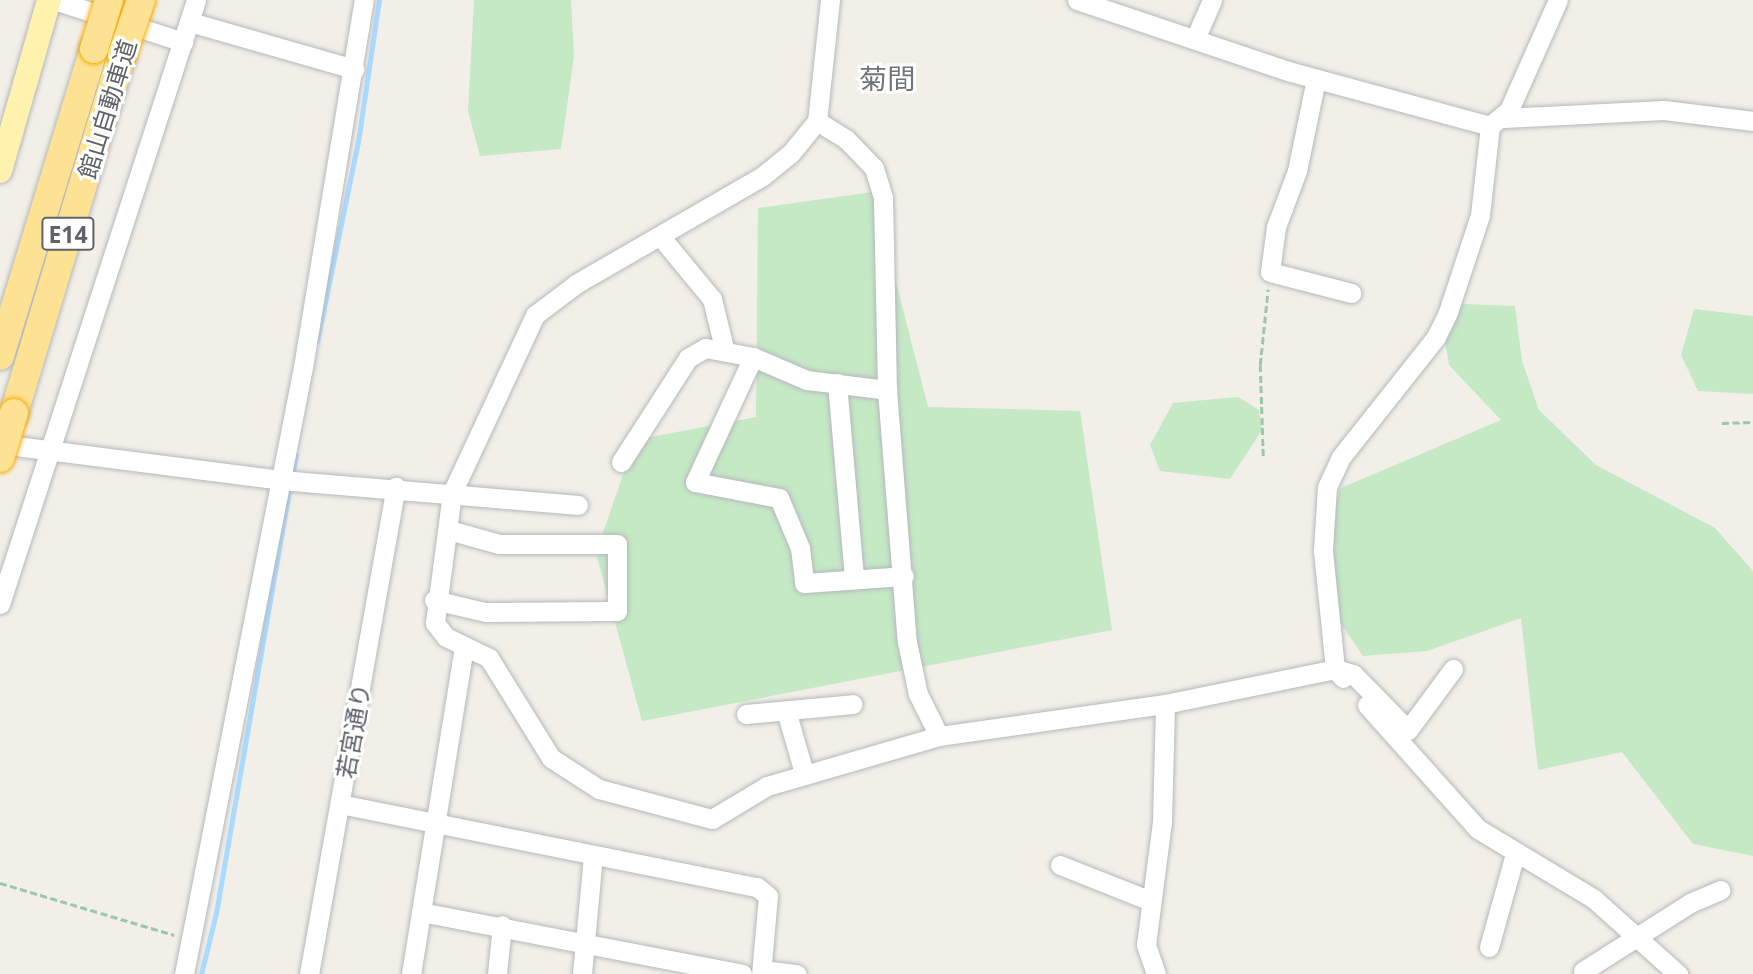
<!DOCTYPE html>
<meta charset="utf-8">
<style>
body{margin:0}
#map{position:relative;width:1753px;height:974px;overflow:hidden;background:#f1efe8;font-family:"Noto Sans","Noto Sans JP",sans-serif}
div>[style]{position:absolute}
.green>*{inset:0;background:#c5e8c5}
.stream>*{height:5px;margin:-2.5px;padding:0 2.5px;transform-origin:2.5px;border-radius:2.5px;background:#aadaff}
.path>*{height:2.5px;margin-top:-1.25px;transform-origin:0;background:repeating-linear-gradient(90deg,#9cc7a9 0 7px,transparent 0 10.5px)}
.roads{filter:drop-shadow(0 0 2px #b5b8bc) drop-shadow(0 0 2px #b5b8bc)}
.minor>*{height:19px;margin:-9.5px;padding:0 9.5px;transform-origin:9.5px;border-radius:9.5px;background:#fff}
.major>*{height:24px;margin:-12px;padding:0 12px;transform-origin:12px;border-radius:12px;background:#fff2af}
.highway>*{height:28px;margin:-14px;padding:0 14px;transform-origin:14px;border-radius:14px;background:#fde293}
.bridges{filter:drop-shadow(0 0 2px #f9ab00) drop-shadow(0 0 2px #f9ab00)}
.highway-bridge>*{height:28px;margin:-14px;padding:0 14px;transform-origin:14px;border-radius:14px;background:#fde293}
span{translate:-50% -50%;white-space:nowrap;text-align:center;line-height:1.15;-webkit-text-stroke:6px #fff;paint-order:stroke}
.shield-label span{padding:2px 5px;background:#fff;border:2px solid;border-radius:5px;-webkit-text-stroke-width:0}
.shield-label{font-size:23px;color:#5f6368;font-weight:700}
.street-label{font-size:24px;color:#5f6368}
.quarter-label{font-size:28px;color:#70757a}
</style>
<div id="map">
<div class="green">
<div style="clip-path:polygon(474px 0,571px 0,574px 56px,561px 149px,480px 156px,468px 111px)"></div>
<div style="clip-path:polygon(873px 192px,928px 407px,1080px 411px,1112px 630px,642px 721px,596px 553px,635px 440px,756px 417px,758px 208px)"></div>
<div style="clip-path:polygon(1439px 303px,1515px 306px,1522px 361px,1539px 410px,1596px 465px,1715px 528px,1753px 571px,1753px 856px,1693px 844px,1622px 752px,1538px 770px,1521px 618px,1427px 651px,1363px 656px,1328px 605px,1320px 546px,1341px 488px,1501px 420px,1449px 365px)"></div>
<div style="clip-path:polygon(1694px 309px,1753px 316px,1753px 394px,1698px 391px,1681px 355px)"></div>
<div style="clip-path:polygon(1238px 397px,1259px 410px,1262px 430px,1230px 479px,1160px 471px,1150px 445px,1173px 403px)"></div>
</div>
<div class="stream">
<div style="left:317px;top:341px;width:203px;rotate:-78.4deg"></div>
<div style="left:358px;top:142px;width:144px;rotate:-81.6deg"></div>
<div style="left:292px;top:475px;width:21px;rotate:-79deg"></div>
<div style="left:201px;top:974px;width:63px;rotate:-76.2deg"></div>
<div style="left:216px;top:913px;width:434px;rotate:-80.2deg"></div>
</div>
<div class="path">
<div style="left:1722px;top:423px;width:31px;rotate:-2deg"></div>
<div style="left:1263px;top:456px;width:91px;rotate:-91.9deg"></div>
<div style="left:1260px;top:365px;width:76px;rotate:-84deg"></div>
<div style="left:0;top:883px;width:182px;rotate:16.6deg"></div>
</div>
<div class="roads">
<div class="minor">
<div style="left:54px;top:0;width:136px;rotate:18deg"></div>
<div style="left:830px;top:0;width:122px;rotate:96.1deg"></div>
<div style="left:817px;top:121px;width:41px;rotate:129.1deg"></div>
<div style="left:791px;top:153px;width:38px;rotate:141deg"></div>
<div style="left:761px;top:177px;width:214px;rotate:150deg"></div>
<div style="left:576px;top:284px;width:51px;rotate:142.9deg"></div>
<div style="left:535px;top:315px;width:196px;rotate:115deg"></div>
<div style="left:452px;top:493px;width:131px;rotate:97.5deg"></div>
<div style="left:435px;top:623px;width:18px;rotate:52deg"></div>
<div style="left:446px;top:637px;width:48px;rotate:26deg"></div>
<div style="left:489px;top:658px;width:118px;rotate:58.2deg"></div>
<div style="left:551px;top:758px;width:57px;rotate:32.9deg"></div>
<div style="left:599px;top:789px;width:117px;rotate:14.9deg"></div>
<div style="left:712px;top:819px;width:64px;rotate:-31deg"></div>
<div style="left:767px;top:786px;width:179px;rotate:-16.2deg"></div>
<div style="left:939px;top:736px;width:228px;rotate:-8.1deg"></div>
<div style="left:1165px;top:704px;width:174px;rotate:-11.6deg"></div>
<div style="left:1335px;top:669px;width:19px;rotate:16deg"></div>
<div style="left:1353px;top:674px;width:78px;rotate:45.5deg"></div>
<div style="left:1408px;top:730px;width:76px;rotate:-53.6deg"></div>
<div style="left:1077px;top:0;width:223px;rotate:18.6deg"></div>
<div style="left:1288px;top:71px;width:209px;rotate:15.2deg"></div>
<div style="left:1490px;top:126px;width:25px;rotate:-40deg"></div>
<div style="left:1509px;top:110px;width:120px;rotate:-66deg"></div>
<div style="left:190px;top:22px;width:171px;rotate:16deg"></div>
<div style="left:1195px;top:39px;width:43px;rotate:-66.4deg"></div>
<div style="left:1316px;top:79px;width:94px;rotate:101.7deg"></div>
<div style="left:1297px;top:171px;width:60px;rotate:110.6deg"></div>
<div style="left:1276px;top:227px;width:45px;rotate:97.6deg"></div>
<div style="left:1270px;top:272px;width:84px;rotate:14.5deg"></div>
<div style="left:1504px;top:118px;width:160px;rotate:-2.9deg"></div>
<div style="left:1664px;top:110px;width:90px;rotate:7deg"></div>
<div style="left:817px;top:121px;width:34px;rotate:32deg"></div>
<div style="left:846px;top:139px;width:40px;rotate:46deg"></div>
<div style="left:874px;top:168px;width:31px;rotate:73deg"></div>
<div style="left:883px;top:198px;width:192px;rotate:88.8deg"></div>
<div style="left:887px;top:390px;width:253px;rotate:85.5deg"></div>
<div style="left:907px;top:642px;width:53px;rotate:78.1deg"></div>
<div style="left:918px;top:694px;width:47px;rotate:63.4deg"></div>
<div style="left:660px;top:236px;width:82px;rotate:50.5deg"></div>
<div style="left:712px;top:299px;width:50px;rotate:76.2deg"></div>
<div style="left:753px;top:357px;width:138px;rotate:114.9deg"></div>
<div style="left:695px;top:482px;width:86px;rotate:10.8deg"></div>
<div style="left:779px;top:498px;width:54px;rotate:67.2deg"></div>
<div style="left:800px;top:548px;width:35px;rotate:83deg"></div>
<div style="left:804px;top:583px;width:100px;rotate:-4deg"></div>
<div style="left:837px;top:383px;width:197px;rotate:85deg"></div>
<div style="left:0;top:444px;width:283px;rotate:7.3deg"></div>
<div style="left:281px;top:480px;width:298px;rotate:4.8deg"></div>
<div style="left:621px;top:462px;width:124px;rotate:-57.2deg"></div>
<div style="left:688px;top:358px;width:20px;rotate:-30deg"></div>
<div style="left:705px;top:348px;width:49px;rotate:10.6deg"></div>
<div style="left:753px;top:357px;width:59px;rotate:23.1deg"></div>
<div style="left:807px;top:380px;width:81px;rotate:7.1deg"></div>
<div style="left:434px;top:600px;width:52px;rotate:13.2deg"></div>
<div style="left:485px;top:612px;width:132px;rotate:-0.4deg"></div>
<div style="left:617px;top:611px;width:67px;rotate:-90deg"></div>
<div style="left:617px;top:544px;width:118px;rotate:180deg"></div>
<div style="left:499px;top:544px;width:52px;rotate:-164.4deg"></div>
<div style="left:0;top:604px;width:635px;rotate:-72.02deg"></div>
<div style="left:1343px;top:678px;width:12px;rotate:-132deg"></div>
<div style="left:1335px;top:669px;width:120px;rotate:-95.8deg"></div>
<div style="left:1323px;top:550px;width:63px;rotate:-86.4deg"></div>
<div style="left:1327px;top:487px;width:33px;rotate:-65deg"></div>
<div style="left:1341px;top:457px;width:153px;rotate:-51.6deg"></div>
<div style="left:1436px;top:337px;width:28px;rotate:-64deg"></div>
<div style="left:1448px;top:312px;width:102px;rotate:-71.7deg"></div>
<div style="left:1480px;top:215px;width:90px;rotate:-83.6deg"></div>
<div style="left:1367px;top:705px;width:166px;rotate:48.2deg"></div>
<div style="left:1478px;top:829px;width:135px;rotate:31.1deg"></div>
<div style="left:1594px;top:899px;width:113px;rotate:41.8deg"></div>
<div style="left:746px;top:714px;width:107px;rotate:-5.3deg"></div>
<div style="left:787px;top:714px;width:61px;rotate:73.9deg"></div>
<div style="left:340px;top:804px;width:425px;rotate:11.3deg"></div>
<div style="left:757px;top:887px;width:14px;rotate:39deg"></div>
<div style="left:768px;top:896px;width:78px;rotate:95.1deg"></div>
<div style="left:1060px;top:865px;width:98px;rotate:21.6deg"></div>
<div style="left:421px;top:912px;width:327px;rotate:10.9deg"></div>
<div style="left:1489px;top:947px;width:97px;rotate:-74.4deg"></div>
<div style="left:762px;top:970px;width:35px;rotate:7deg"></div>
<div style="left:1583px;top:971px;width:127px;rotate:-32.4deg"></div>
<div style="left:1690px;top:903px;width:33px;rotate:-23deg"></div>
<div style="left:184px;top:974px;width:619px;rotate:-78.91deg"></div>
<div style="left:303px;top:367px;width:372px;rotate:-80.6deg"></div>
<div style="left:309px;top:974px;width:495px;rotate:-79.9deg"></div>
<div style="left:411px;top:974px;width:332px;rotate:-80.8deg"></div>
<div style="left:497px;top:974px;width:49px;rotate:-84.2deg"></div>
<div style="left:582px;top:974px;width:119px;rotate:-84.7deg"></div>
<div style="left:1156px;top:974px;width:31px;rotate:-109deg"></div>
<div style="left:1146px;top:945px;width:125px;rotate:-82.6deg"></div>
<div style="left:1162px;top:821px;width:117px;rotate:-88.5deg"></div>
</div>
<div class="major">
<div style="left:0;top:171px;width:178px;rotate:-74deg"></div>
</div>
<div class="highway">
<div style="left:0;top:356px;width:321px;rotate:-73deg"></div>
<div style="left:14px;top:413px;width:374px;rotate:-73.2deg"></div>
</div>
</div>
<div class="bridges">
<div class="highway-bridge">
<div style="left:94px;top:49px;width:51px;rotate:-73deg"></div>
<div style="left:122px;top:55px;width:58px;rotate:-70.9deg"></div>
<div style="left:0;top:458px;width:47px;rotate:-72.7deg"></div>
</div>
</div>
<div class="shield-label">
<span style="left:68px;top:234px">E14</span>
</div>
<div class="street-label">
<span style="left:107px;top:109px;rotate:-73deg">館山自動車道</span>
<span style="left:353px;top:731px;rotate:-80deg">若宮通り</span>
</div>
<div class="quarter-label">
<span style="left:887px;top:78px">菊間</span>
</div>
</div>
